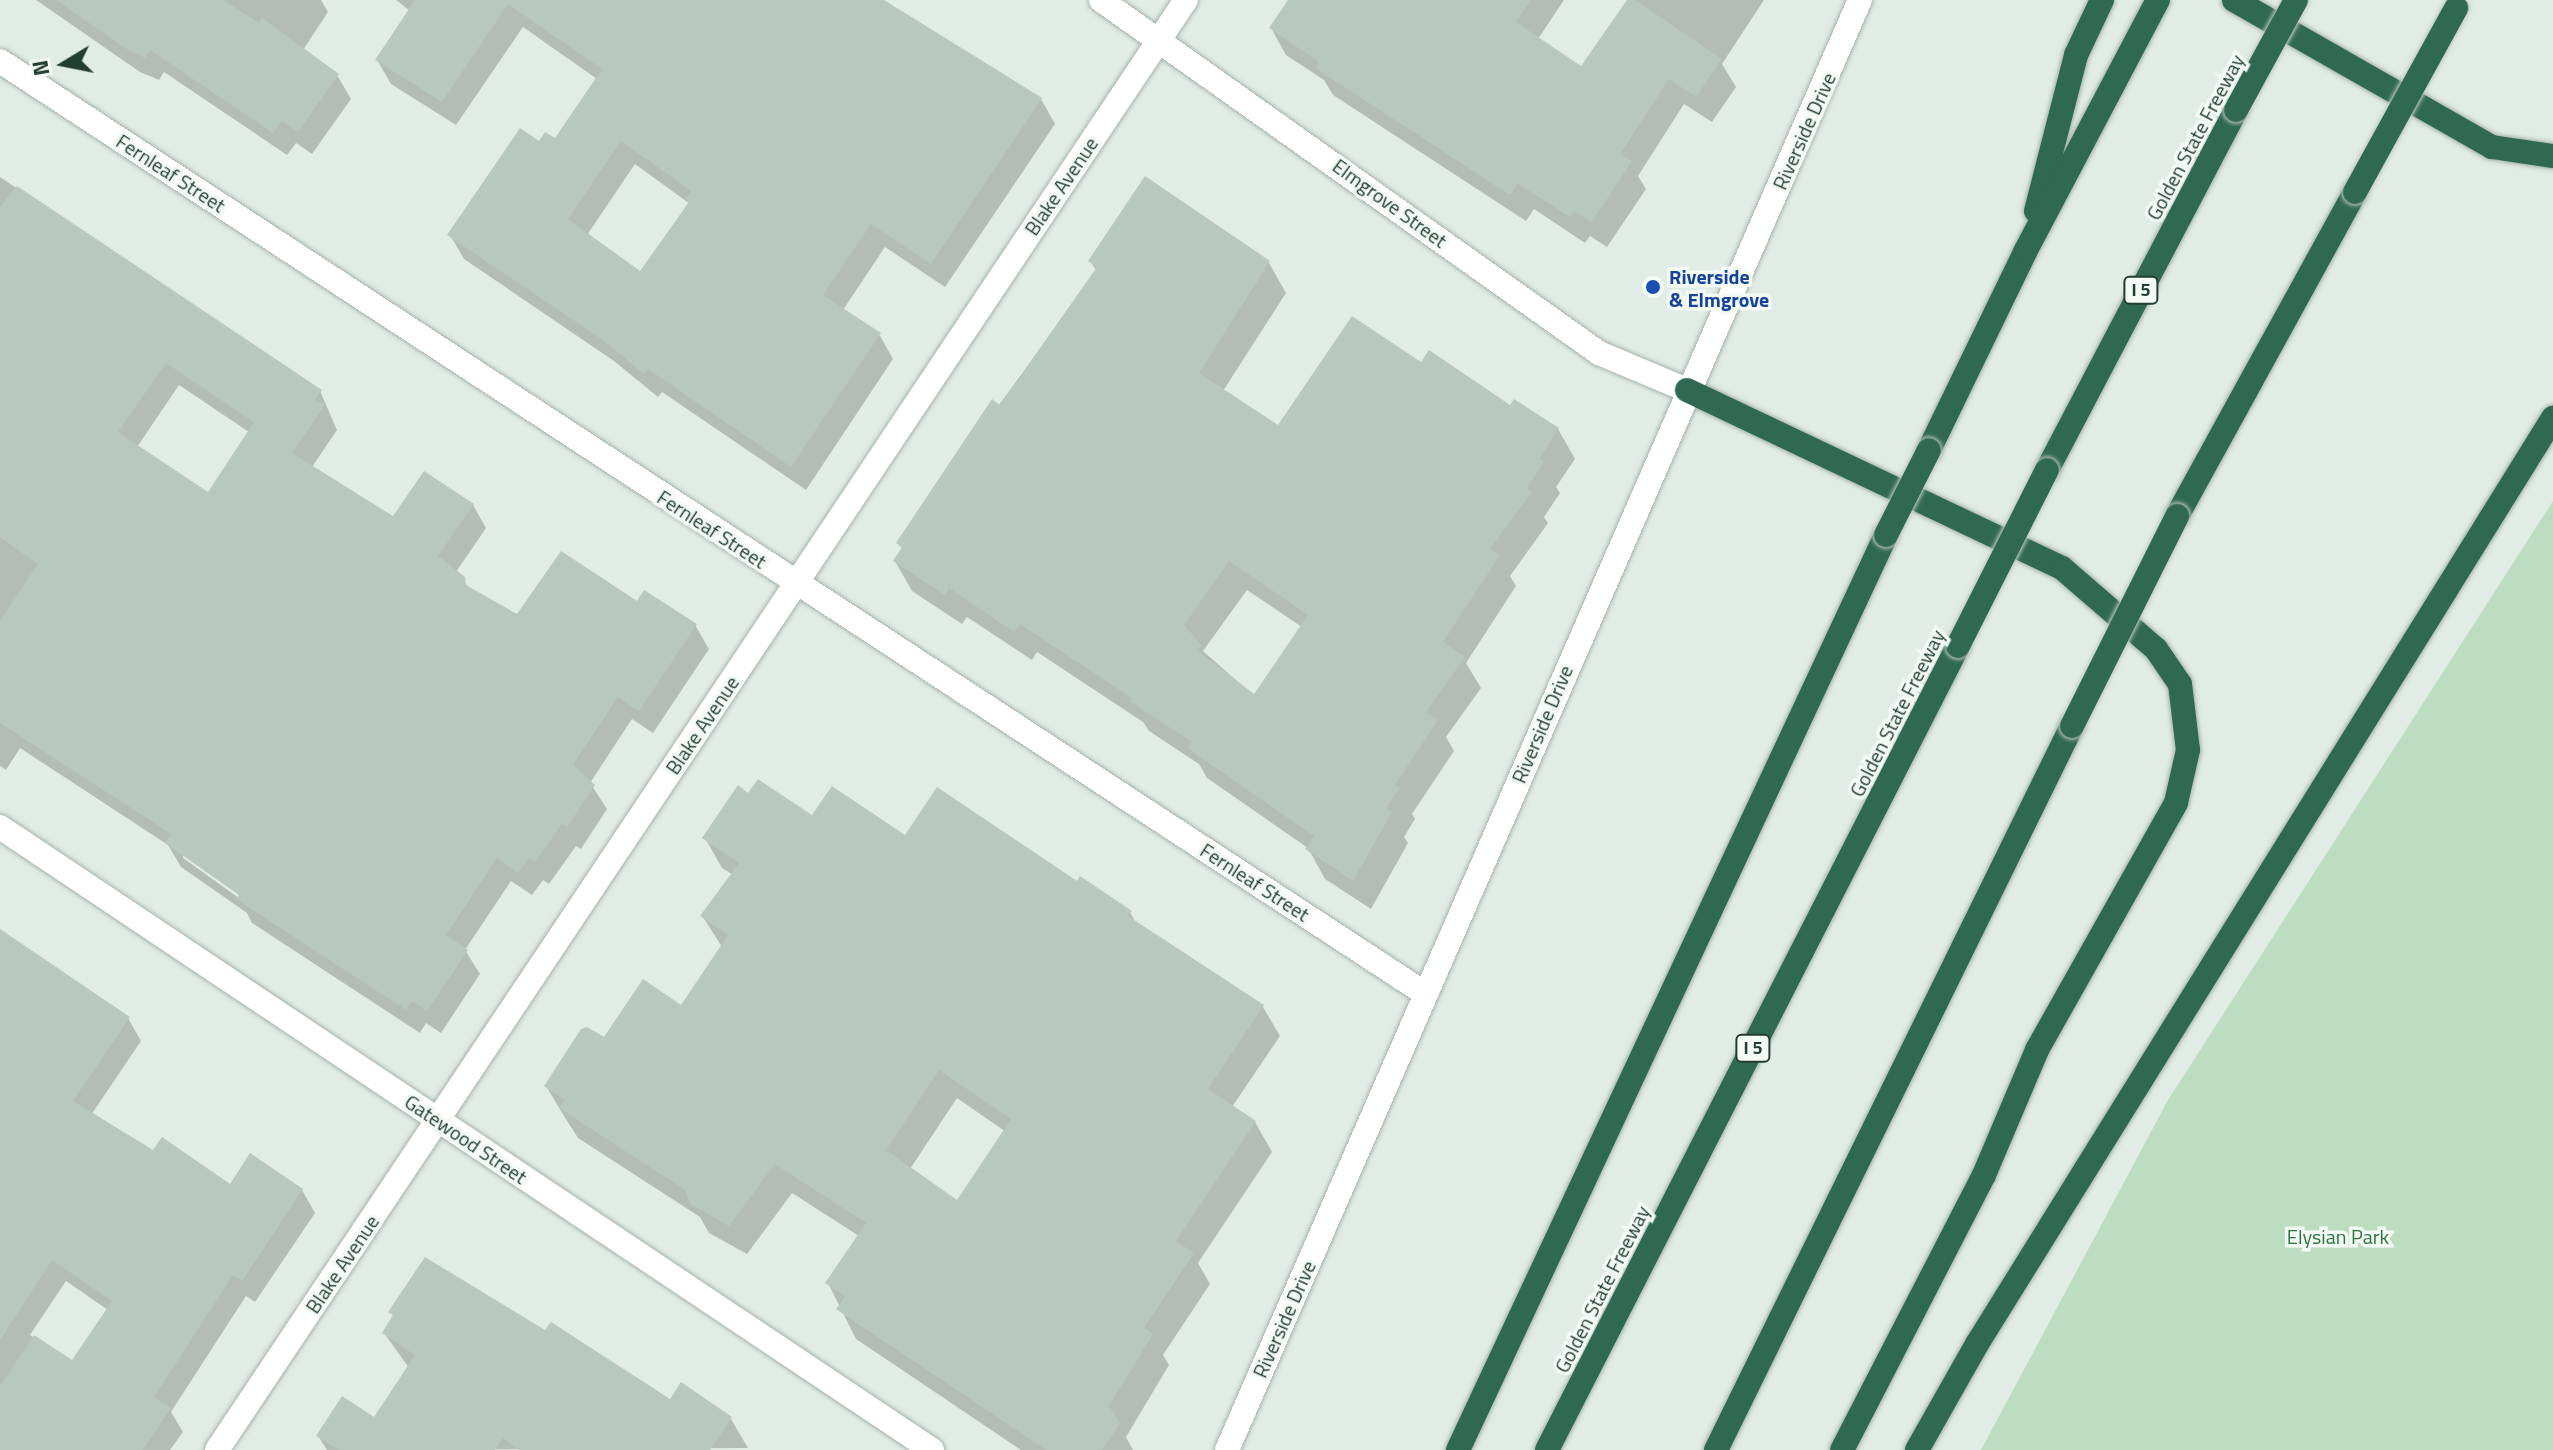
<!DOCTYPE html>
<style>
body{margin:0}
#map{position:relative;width:2553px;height:1450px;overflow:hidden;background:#e2ece6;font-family:"Titillium Web",sans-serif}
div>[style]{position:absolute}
.green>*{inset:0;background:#bcddbf}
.shadow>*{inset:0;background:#0003}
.building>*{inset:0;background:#b8c7bf}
.roads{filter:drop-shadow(0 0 2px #a5b4ac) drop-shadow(0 0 2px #a5b4ac)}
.minor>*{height:24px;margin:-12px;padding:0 12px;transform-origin:12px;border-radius:12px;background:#fff}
.secondary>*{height:24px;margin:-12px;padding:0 12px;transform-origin:12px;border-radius:12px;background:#fff}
.motorway>*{height:24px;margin:-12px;padding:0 12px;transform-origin:12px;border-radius:12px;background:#2f6953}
.bridges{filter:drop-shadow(0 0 2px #c1c9c6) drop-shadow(0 0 2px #c1c9c6)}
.motorway-bridge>*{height:24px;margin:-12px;padding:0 12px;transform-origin:12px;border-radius:12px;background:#2f6953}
.dots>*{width:22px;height:22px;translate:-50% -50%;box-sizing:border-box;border:4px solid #f3f9f5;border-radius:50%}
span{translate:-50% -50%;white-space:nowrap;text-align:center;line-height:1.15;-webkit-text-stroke:7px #f3f9f5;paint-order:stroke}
.shield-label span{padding:2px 6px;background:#f3f9f5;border:2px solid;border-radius:6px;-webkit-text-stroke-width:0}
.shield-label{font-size:18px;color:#223d32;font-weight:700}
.street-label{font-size:20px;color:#223d32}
.transit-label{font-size:20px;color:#164399;font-weight:700}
.left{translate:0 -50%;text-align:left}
.park-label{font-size:20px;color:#2d743d}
.north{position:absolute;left:24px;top:24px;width:80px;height:80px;-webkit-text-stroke:6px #f3f9f5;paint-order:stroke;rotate:260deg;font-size:22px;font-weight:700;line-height:32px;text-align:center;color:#223d32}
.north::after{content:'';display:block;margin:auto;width:28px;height:36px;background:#223d32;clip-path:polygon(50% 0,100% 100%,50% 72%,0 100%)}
</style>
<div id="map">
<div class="green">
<div style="clip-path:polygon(2553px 501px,2553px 1450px,1981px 1450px,2168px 1100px)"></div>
</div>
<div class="shadow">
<div style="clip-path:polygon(36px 0,321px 0,328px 12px,303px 50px,337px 75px,351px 99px,312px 154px,296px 143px,287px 155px,164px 72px,159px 80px,140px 72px)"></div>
<div style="clip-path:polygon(evenodd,396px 0,883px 0,1041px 99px,1055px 124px,945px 287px,885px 247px,843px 310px,879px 334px,893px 359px,806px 490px,662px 392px,658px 397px,614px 361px,464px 259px,450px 235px,539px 143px,555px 141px,597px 79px,523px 27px,456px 125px,391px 84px,377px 60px,410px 11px,396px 0,635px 164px,690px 204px,640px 274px,587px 235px,635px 164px)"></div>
<div style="clip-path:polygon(1290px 0,1564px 0,1538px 39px,1581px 69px,1629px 0,1764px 0,1722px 64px,1736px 87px,1712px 122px,1684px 104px,1638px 176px,1646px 189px,1607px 247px,1590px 236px,1585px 243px,1534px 209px,1526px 221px,1333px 95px,1324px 80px,1286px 55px,1271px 28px)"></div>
<div style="clip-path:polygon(evenodd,0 177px,320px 391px,337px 430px,312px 467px,394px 518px,473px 505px,486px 528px,456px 572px,470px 589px,517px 616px,638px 603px,695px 625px,709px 649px,653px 733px,632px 719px,590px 783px,607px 809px,581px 849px,576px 846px,549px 884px,543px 880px,532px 895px,511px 881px,465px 950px,480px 974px,441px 1033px,426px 1023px,420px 1033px,252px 923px,247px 913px,181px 867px,168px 845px,20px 748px,6px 770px,0 766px,0 177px,179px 385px,249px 432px,208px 495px,137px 447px,179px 385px,0 177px,183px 854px,248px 900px,246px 903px,183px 858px,183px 854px)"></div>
<div style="clip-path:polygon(evenodd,1145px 179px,1269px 263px,1286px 293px,1223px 391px,1279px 428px,1422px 364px,1558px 429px,1575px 459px,1556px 487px,1560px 493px,1544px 517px,1548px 523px,1510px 576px,1516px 586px,1466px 663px,1481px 688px,1446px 737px,1454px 751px,1412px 814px,1415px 819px,1404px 837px,1408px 843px,1371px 909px,1325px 879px,1308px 848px,1207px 778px,1199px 764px,1149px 731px,1143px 722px,1037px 652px,1032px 660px,967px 617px,962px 624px,912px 591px,895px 561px,903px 550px,898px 543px,1097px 271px,1090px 261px,1145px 179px,1247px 590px,1302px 627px,1255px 697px,1203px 651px,1247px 590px)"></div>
<div style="clip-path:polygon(evenodd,749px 795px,812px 818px,1078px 883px,1130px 912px,1137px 925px,1263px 1007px,1280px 1036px,1232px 1107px,1255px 1122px,1272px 1152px,1198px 1263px,1210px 1284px,1163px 1355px,1169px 1365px,1126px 1437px,1133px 1450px,1021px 1450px,856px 1339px,828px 1283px,859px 1236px,792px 1193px,747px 1254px,709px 1233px,700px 1217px,578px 1138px,564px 1116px,546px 1086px,605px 1039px,682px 1008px,722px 947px,703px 917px,733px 875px,722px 868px,705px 838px,749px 795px,957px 1098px,1006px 1132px,959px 1204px,910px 1169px,957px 1098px)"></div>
<div style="clip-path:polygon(evenodd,0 953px,128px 1018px,141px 1041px,91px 1115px,153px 1153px,230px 1186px,302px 1190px,315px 1213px,255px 1302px,246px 1296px,171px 1412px,183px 1432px,170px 1450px,0 1450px,0 953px,66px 1281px,108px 1310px,73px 1363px,30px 1335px,66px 1281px)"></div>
<div style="clip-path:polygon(391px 1312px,545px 1333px,670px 1401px,681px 1385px,731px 1419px,748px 1448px,327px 1450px,318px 1436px,374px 1420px,409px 1368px,384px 1333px,394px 1317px)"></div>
</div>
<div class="building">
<div style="clip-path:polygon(56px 0,223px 0,259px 23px,262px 18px,339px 74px,298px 132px,282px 121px,273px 133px,150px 50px,145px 58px,125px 48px)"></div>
<div style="clip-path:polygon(evenodd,415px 0,884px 0,1042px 98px,931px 264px,871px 224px,823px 295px,881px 333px,791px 467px,648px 369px,644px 374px,603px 340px,447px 235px,520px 128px,539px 141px,545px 132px,555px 138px,602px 69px,508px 4px,442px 102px,375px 60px,415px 0,621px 141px,691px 191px,685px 199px,689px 202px,640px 271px,568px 219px,621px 141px)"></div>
<div style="clip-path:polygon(1288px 0,1531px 0,1516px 22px,1581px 66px,1627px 0,1635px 0,1722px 59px,1696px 97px,1669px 79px,1620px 154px,1632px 161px,1592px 222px,1574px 211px,1570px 217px,1518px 184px,1510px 195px,1315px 68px,1319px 62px,1269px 28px)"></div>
<div style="clip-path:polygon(evenodd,1145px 176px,1270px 261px,1199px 373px,1278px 425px,1352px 316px,1421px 362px,1429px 350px,1510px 405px,1514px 399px,1559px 428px,1539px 459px,1544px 462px,1527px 488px,1532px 492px,1490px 549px,1500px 555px,1443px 642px,1465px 657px,1426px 712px,1438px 720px,1395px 785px,1400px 788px,1386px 808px,1392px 812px,1353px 881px,1305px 849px,1314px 836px,1187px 748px,1192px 742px,1129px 701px,1132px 698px,1020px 624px,1014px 632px,949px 588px,945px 595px,893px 561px,902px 547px,896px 543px,992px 399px,1000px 405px,1097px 267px,1088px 261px,1145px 176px,1229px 561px,1308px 615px,1254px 694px,1198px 651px,1202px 645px,1184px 625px,1229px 561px)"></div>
<div style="clip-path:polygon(evenodd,17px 186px,322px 390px,315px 399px,325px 405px,292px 453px,393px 516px,424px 471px,474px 504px,438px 556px,465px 577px,466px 585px,517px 614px,561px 551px,637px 601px,644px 590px,697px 624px,639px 711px,618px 697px,573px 765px,595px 785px,567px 827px,562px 824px,535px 862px,529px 858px,518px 873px,497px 858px,446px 935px,468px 950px,427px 1011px,412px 1001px,406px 1010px,236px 899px,239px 895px,165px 843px,171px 834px,0 723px,0 621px,38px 564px,0 537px,0 207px,17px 186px,166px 363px,254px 422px,208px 492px,118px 432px,166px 363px)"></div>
<div style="clip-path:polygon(evenodd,758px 779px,812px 815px,832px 786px,905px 835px,937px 787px,1077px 881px,1080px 876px,1132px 911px,1128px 916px,1264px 1005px,1208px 1089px,1256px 1121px,1176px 1241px,1194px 1253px,1144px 1328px,1153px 1334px,1109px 1406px,1120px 1423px,1102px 1450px,1046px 1450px,836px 1309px,845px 1297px,825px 1283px,866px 1223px,775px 1164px,729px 1226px,690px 1204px,685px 1190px,559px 1108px,565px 1100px,544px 1086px,581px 1029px,587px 1027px,604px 1037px,643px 979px,681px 1005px,728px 935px,700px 916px,739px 863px,702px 838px,738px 785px,748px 793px,758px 779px,939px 1070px,1011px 1119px,957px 1200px,886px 1150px,939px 1070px)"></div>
<div style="clip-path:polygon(0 929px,130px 1017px,73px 1101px,153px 1150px,162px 1137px,230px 1184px,250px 1153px,303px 1189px,242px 1281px,233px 1275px,154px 1397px,171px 1408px,143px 1450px,0 1450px,0 1386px,34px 1335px,72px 1360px,112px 1301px,52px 1260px,0 1340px)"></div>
<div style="clip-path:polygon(425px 1257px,545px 1330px,551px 1322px,670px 1399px,681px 1382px,732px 1417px,710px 1450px,519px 1450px,503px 1438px,495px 1450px,339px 1450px,316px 1436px,342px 1396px,374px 1417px,415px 1355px,382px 1333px,393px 1315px,388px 1312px)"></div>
</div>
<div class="roads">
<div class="minor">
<div style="left:1101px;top:0;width:610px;rotate:35.33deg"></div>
<div style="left:1599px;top:353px;width:95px;rotate:22.8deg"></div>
<div style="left:0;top:61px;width:1704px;rotate:33.2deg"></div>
<div style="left:0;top:827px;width:1121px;rotate:33.76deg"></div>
<div style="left:217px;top:1450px;width:1744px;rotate:-56.25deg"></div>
</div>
<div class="secondary">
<div style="left:1227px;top:1450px;width:1582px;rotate:-66.42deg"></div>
</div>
<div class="motorway">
<div style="left:2234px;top:0;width:297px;rotate:29.7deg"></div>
<div style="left:2492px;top:147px;width:62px;rotate:8.4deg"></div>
<div style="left:2036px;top:211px;width:161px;rotate:-75.6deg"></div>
<div style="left:2076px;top:55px;width:61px;rotate:-64.7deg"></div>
<div style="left:1687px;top:390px;width:415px;rotate:25.4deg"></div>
<div style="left:2062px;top:568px;width:124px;rotate:40.8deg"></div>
<div style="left:2156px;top:649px;width:42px;rotate:55.6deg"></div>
<div style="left:2180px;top:684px;width:66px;rotate:83.1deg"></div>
<div style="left:2188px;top:750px;width:54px;rotate:102.8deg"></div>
<div style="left:2176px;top:803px;width:283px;rotate:119.4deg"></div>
<div style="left:2037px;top:1050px;width:136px;rotate:113deg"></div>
<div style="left:1984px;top:1175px;width:309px;rotate:117.3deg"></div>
<div style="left:1929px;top:450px;width:220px;rotate:-64.1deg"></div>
<div style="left:2025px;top:252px;width:285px;rotate:-62.2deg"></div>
<div style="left:2047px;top:470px;width:407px;rotate:-62.3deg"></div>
<div style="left:2177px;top:516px;width:370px;rotate:-61.2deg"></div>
<div style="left:1458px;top:1450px;width:1010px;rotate:-64.93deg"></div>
<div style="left:1547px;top:1450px;width:903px;rotate:-62.92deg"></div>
<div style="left:1716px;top:1450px;width:807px;rotate:-63.82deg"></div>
<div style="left:1917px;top:1450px;width:122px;rotate:-60.5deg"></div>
<div style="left:1977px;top:1344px;width:1091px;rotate:-58.12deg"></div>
</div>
</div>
<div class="bridges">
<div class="motorway-bridge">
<div style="left:2236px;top:110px;width:125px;rotate:-61.4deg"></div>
<div style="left:2355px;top:192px;width:210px;rotate:-61.2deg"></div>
<div style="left:1886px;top:535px;width:95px;rotate:-63.2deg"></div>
<div style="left:1958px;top:646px;width:197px;rotate:-63.2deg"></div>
<div style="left:2072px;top:726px;width:235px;rotate:-63.4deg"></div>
</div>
</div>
<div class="dots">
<div style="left:1653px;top:287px;background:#1a4fb4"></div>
</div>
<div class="shield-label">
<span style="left:2141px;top:290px">I 5</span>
<span style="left:1753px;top:1048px">I 5</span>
</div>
<div class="street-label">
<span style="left:1804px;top:131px;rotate:-66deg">Riverside Drive</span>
<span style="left:2195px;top:137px;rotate:-62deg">Golden State Freeway</span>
<span style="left:171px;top:173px;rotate:33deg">Fernleaf Street</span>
<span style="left:1061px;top:186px;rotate:-56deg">Blake Avenue</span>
<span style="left:1390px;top:203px;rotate:36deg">Elmgrove Street</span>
<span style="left:712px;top:529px;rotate:33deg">Fernleaf Street</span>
<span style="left:1897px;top:713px;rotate:-63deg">Golden State Freeway</span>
<span style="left:1542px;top:724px;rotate:-67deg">Riverside Drive</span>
<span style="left:702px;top:725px;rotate:-56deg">Blake Avenue</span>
<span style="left:1255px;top:882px;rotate:33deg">Fernleaf Street</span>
<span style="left:466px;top:1139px;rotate:34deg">Gatewood Street</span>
<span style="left:342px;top:1264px;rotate:-56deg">Blake Avenue</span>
<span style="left:1602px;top:1289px;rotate:-63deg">Golden State Freeway</span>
<span style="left:1284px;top:1319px;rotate:-66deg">Riverside Drive</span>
</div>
<div class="transit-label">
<span class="left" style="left:1669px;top:288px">Riverside<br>&amp; Elmgrove</span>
</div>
<div class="park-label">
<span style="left:2338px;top:1236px">Elysian Park</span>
</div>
<div class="north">N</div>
</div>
